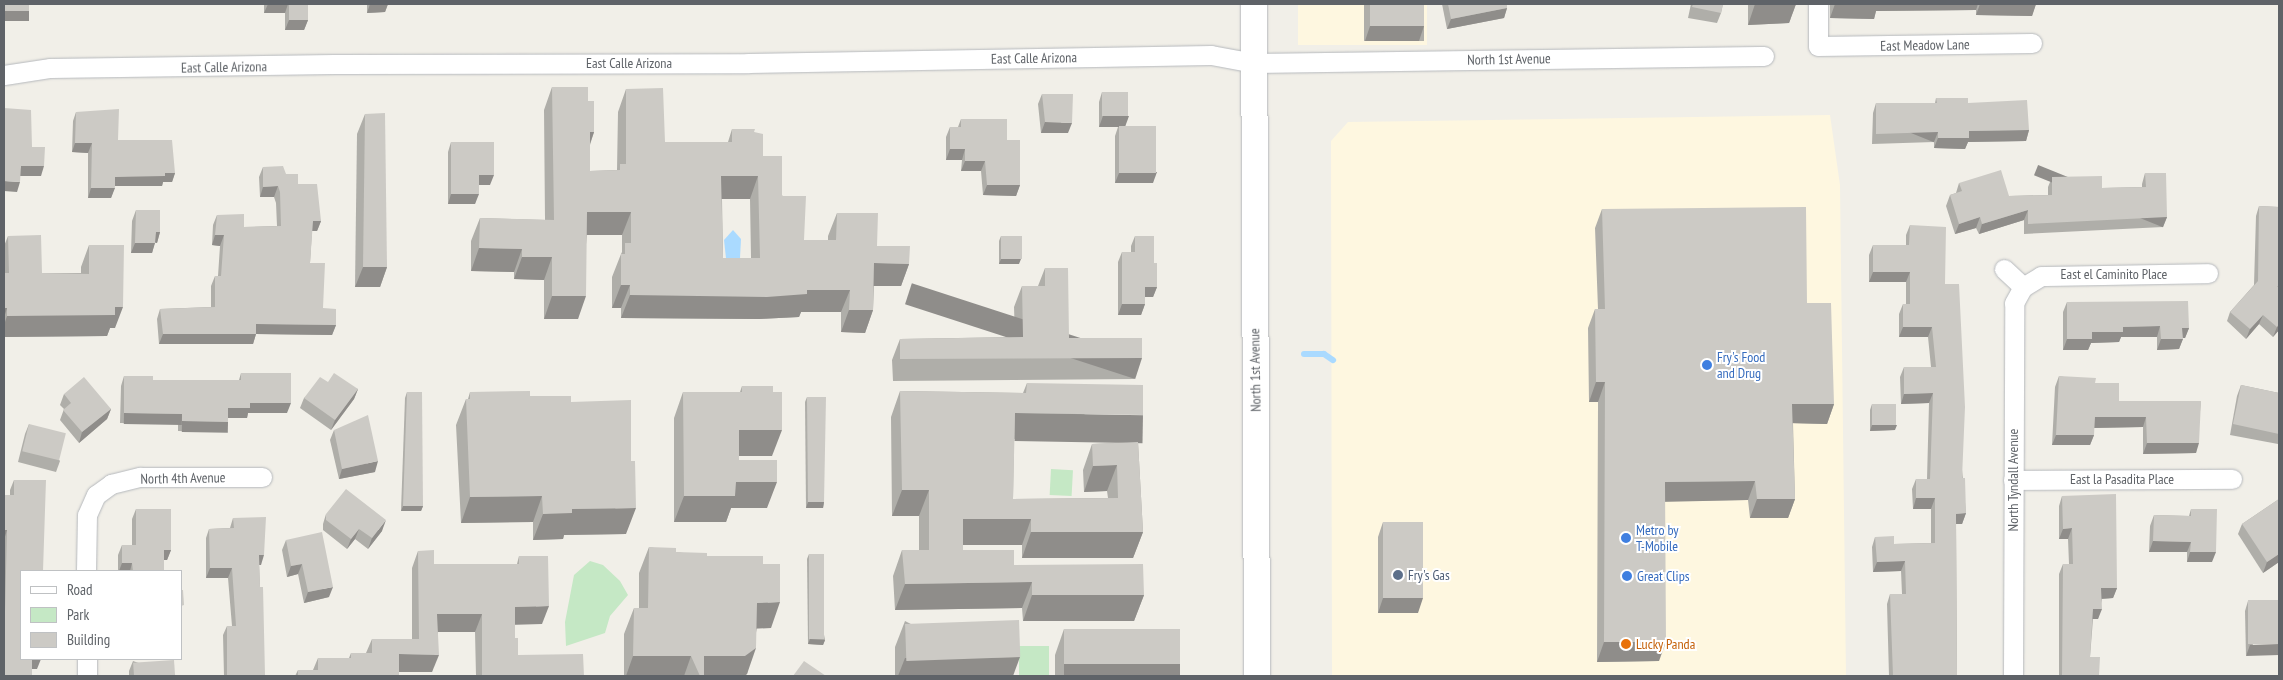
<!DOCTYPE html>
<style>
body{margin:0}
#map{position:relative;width:2283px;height:680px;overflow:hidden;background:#f1efe8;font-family:"PT Sans Narrow",sans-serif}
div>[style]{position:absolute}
.commercial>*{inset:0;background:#fef7e0;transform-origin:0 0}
.green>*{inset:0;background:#c5e8c5;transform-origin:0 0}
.water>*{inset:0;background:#aadaff}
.stream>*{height:6px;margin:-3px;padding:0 3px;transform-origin:3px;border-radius:3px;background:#aadaff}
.roads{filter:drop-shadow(0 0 1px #b5b8bc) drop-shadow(0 0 1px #b5b8bc)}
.minor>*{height:19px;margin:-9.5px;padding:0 9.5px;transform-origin:9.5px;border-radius:9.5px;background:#fff}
.secondary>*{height:26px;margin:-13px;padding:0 13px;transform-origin:13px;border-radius:13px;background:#fff}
.wall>*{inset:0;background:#afaea9;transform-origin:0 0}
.shaded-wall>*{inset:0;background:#8f8d8a;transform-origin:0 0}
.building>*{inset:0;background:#cccac5;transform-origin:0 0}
.dots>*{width:14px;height:14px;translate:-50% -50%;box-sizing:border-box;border:2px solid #fff;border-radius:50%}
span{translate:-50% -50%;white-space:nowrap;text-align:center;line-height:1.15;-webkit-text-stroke:4px #fff;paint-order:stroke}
.street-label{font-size:14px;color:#5f6368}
.shop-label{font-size:14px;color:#366cbe}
.left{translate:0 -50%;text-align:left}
.service-label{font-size:14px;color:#4e5e75}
.food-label{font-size:14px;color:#c56008}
.frame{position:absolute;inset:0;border:5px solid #5f6368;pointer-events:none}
.legend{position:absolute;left:20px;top:570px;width:162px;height:90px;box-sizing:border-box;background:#fff;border:1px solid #bfc1c3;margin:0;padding:6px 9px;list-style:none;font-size:15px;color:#5f6368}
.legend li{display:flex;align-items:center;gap:10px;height:25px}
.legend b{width:25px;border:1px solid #bfc1c3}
</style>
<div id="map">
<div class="commercial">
<div style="left:1298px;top:4px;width:129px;height:41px"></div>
<div style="clip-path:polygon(1830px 115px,1840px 185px,1846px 676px,1332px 676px,1331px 141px,1348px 122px)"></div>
</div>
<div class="green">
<div style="left:1051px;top:469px;width:22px;height:26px;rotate:3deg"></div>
<div style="clip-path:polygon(590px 561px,603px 565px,620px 581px,628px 595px,610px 616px,605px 633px,566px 646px,565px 622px,574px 575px)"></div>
<div style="left:1019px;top:646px;width:30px;height:30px"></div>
</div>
<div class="water">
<div style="clip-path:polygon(733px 230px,741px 239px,740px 258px,733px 262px,726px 258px,724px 240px)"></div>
</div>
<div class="stream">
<div style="left:1304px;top:354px;width:20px"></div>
<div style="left:1324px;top:354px;width:11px;rotate:34deg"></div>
</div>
<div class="roads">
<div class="minor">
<div style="left:1818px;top:4px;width:42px;rotate:90deg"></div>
<div style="left:1818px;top:46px;width:214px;rotate:-0.8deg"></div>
<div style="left:4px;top:75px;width:47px;rotate:-8.7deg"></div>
<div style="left:50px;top:68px;width:284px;rotate:-0.8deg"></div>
<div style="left:334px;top:64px;width:414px;rotate:-0.1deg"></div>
<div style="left:748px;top:63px;width:463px;rotate:-1deg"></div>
<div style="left:1211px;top:55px;width:44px;rotate:10.5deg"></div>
<div style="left:1254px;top:63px;width:510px;rotate:-0.79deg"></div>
<div style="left:2004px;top:269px;width:26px;rotate:43deg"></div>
<div style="left:2013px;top:480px;width:219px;rotate:-0.3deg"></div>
<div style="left:86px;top:571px;width:56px;rotate:-89deg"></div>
<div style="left:87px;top:515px;width:22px;rotate:-66deg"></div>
<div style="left:96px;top:495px;width:19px;rotate:-36deg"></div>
<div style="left:111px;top:484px;width:30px;rotate:-14deg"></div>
<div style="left:140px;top:477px;width:122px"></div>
<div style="left:87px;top:659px;width:17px;rotate:90deg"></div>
<div style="left:2013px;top:676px;width:373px;rotate:-89.8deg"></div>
<div style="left:2014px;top:303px;width:18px;rotate:-61deg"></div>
<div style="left:2023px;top:287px;width:21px;rotate:-31deg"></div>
<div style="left:2041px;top:276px;width:167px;rotate:-1deg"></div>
</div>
<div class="secondary">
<div style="left:1254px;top:4px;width:672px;rotate:89.74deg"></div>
</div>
</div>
<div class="wall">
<div style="clip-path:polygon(199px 4px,308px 4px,308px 20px,304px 30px,285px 30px,285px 13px,264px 13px,264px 4px)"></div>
<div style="clip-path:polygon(367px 4px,388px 4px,385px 12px,367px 13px)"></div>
<div style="left:1364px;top:4px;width:60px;height:37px"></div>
<div style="clip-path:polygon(1442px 4px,1507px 4px,1507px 8px,1504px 18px,1447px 29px)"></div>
<div style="clip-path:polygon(1691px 4px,1723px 4px,1721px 13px,1717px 23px,1688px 18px)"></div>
<div style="clip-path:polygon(1748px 4px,1796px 4px,1789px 23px,1748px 25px)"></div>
<div style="clip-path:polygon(1830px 4px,2036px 4px,2032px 16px,1976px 15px,1976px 10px,1876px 11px,1874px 19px,1830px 18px)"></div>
<div style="clip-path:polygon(evenodd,552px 87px,588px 101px,594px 132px,590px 145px,590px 171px,617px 170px,618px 112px,626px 89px,665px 142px,728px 142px,732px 129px,754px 132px,763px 156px,804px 240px,828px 240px,828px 236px,837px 213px,877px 246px,909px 264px,901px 286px,874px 286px,873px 310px,865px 333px,841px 332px,841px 312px,801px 312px,799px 317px,759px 319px,621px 318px,621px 308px,612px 308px,612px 277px,621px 254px,622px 252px,622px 235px,587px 235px,578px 319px,544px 319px,544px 280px,514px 279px,514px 272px,471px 271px,471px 241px,480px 218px,545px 220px,544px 110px,552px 87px,722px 199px,750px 199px,751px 258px,723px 258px,722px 199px)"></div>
<div style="clip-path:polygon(1102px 92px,1125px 126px,1153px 183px,1115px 183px,1115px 136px,1118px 127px,1099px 127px,1099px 102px)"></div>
<div style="clip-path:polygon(1042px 94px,1068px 133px,1041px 133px,1038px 104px)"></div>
<div style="clip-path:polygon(1936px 98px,1968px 103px,2029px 130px,2026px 141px,1968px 142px,1965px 149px,1934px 148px,1934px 142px,1872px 144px,1873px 113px,1876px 103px,1935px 103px)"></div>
<div style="clip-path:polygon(76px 112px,118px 140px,175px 173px,172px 182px,163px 182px,162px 186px,115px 186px,111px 198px,88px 198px,88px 153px,72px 152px,73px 121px)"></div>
<div style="clip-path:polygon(365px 114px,387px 267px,380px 287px,355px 287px,357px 134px)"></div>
<div style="clip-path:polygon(961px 119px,1007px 140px,1020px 185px,1016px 196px,983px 195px,981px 171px,961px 171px,962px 160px,946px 160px,946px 137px,950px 127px,958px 127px)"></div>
<div style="clip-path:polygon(451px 142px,490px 185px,479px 185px,475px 204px,448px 204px,448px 152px)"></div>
<div style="clip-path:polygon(263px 167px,286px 174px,298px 184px,321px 221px,317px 231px,312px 231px,310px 263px,323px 308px,336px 325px,332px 335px,256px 334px,253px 344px,159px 344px,157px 319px,160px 309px,211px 307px,211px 286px,215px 276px,218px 276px,220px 246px,212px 245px,213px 225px,217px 215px,244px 227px,277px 226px,276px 203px,274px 197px,260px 197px,259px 177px)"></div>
<div style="clip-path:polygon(2145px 173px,2167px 217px,2163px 227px,2024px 234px,2024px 220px,1979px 234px,1976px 228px,1955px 234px,1946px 206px,1950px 195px,1956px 193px,1959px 183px,2009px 196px,2048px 195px,2048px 187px,2052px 177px,2102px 188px,2142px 187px,2142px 184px)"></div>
<div style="clip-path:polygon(2259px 206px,2279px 207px,2279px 330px,2273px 337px,2259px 324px,2246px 339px,2227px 321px,2230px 312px,2254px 285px,2256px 216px)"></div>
<div style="clip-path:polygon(1602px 209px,1807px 303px,1834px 404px,1827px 424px,1793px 423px,1795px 499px,1788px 518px,1750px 518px,1748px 500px,1665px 501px,1659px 661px,1597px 662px,1598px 402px,1589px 402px,1588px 328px,1595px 309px,1598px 309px,1595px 228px)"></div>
<div style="clip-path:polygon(136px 210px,160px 232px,157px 243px,155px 242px,152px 253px,131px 253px,132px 221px)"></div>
<div style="clip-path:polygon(1910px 225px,1945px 284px,1966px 513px,1962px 524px,1956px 524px,1957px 676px,1889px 676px,1887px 604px,1890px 594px,1902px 594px,1901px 571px,1873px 572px,1872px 547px,1875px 537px,1894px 544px,1931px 543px,1931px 509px,1913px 509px,1912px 489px,1916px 479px,1927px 479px,1929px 403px,1901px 404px,1900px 377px,1904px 367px,1931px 367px,1928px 337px,1899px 337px,1899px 314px,1903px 304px,1906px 304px,1906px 282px,1869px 282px,1869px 255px,1873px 245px,1906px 245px,1906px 235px)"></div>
<div style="clip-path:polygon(8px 236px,42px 273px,81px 273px,81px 267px,89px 245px,115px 328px,110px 328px,107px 336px,4px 337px,4px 246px)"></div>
<div style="clip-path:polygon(1001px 236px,1019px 264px,999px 264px,999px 241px)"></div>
<div style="clip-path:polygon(1135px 236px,1154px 263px,1157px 287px,1153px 297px,1145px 297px,1145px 304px,1141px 315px,1118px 315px,1118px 262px,1122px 252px,1131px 252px,1131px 246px)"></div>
<div style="clip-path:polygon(1045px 268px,1069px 338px,1135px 379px,893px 381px,892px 360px,900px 339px,1015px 337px,1014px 307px,1022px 286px,1038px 286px)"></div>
<div style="clip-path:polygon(2067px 302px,2189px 328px,2185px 338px,2183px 338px,2179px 349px,2157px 350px,2157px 337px,2121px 337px,2119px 342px,2091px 343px,2088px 350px,2063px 350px,2063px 312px)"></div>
<div style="clip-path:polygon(241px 373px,287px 413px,248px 413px,247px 418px,228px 418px,228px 422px,225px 432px,178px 431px,178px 424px,120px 423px,121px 386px,124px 376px,153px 380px,239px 380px)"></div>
<div style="clip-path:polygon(2059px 376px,2095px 383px,2119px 401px,2201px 401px,2196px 453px,2143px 454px,2143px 427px,2094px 428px,2094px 435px,2090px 445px,2052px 445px,2055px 387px)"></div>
<div style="clip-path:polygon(328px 382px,358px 389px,354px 399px,331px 430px,300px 408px,304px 398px)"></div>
<div style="clip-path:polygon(1027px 383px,1133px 441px,1014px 439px,1013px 499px,1108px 498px,1107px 491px,1084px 492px,1083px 470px,1092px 444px,1138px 442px,1143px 532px,1133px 558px,1022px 558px,1022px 545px,963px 545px,963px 550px,1014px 565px,1144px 595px,1134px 621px,1023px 621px,1022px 608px,895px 610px,893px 576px,902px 550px,919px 550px,919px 516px,892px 516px,891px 417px,900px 391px,1023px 393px)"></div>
<div style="clip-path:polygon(2241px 385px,2279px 393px,2279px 440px,2278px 444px,2230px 435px,2237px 396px)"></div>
<div style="clip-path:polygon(742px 386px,772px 456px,739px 456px,739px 460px,767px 508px,731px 508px,726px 522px,674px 522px,674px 418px,683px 392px,740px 392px)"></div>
<div style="clip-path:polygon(407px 392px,423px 506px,421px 511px,401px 511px,405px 398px)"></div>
<div style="clip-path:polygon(470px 392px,530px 396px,571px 402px,626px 534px,564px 535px,563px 539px,533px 540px,533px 522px,461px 523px,456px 425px,466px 399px,468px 399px)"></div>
<div style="clip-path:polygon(64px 394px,111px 409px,107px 419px,79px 443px,60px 420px,64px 409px,60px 405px)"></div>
<div style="clip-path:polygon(807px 397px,824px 502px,823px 508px,806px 508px,805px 402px)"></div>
<div style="clip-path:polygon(1872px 404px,1895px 430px,1870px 431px,1870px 410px)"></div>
<div style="clip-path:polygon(29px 424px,60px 461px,56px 472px,18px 462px,25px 434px)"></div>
<div style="clip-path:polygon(334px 430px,375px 472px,339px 479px,330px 440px)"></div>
<div style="clip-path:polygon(14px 480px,21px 571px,37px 669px,32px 669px,4px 676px,4px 495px,10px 495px,10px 490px)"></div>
<div style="clip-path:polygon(2062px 496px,2117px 588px,2113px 598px,2102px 599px,2098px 619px,2093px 619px,2090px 657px,2099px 676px,2059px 676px,2059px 574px,2063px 564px,2069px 564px,2068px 539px,2059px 539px,2059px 506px)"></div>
<div style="clip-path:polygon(2279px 499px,2279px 562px,2263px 573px,2238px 534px,2242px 524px)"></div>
<div style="clip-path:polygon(136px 509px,171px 550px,167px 560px,164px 560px,164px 571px,118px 571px,118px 555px,122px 545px,132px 545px,132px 519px)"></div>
<div style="clip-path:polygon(2191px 509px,2212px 562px,2187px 562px,2187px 552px,2149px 552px,2150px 526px,2154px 515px,2189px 516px)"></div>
<div style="clip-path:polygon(326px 514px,382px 531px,368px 549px,355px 539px,347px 549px,323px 530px,323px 524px)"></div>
<div style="clip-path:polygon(233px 518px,261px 565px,259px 565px,260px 587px,264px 676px,224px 676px,223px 635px,227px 626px,232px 626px,228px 578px,206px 578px,206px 538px,209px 529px,230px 528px)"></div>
<div style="clip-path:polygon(1383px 522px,1418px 613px,1378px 613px,1378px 537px)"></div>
<div style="clip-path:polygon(286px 540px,329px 597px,304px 603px,298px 574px,287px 577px,282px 550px)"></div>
<div style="clip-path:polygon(649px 547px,676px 552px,763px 564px,771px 628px,757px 628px,747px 674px,744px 676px,624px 676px,624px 634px,634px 608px,639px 608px,639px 573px)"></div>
<div style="clip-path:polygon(418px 551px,434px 564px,517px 564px,519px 556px,542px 624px,515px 624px,515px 638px,518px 655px,584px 676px,476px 676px,475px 632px,438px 632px,432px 672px,399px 672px,399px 676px,295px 676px,298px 670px,313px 670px,318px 658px,349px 658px,351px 653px,366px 653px,372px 639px,412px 639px,412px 568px)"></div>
<div style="clip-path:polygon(809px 554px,825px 640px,823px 645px,808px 644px,807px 559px)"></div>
<div style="clip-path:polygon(2279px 600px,2246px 656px,2245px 611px,2248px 601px)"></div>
<div style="clip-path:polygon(905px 621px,1013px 676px,895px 676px,895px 647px)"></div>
<div style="clip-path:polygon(1064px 629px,1176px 676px,1055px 676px,1055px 655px)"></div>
<div style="clip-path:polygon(133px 661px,175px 676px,129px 676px,129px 671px)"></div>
</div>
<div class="shaded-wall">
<div style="clip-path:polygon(268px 4px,288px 4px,285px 13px,264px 13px)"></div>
<div style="clip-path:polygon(370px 4px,388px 4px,385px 12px,367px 13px)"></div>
<div style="clip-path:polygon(1755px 4px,1796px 4px,1789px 23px,1748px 25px)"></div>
<div style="clip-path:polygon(1835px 4px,1978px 4px,1976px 10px,1876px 11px,1874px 19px,1830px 18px)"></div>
<div style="clip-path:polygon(1980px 4px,2036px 4px,2032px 16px,1976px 15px)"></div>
<div style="clip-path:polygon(1507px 8px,1504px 18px,1447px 29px,1451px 19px)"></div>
<div style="left:4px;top:11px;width:25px;height:10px"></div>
<div style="clip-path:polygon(289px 20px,308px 20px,304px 30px,285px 30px)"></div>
<div style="clip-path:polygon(1370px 26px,1424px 26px,1419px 41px,1365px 41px)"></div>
<div style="clip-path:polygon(1103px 116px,1129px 116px,1125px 127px,1099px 127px)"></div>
<div style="clip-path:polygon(1045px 122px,1072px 123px,1068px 133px,1041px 133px)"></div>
<div style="clip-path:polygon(2029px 130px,2026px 141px,1968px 142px,1965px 149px,1934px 148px,1938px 138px,1969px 131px)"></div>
<div style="clip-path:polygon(590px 132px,594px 132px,586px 155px)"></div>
<div style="left:1938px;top:132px;width:11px;height:62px;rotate:112deg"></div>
<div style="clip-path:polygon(75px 143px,92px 143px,88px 153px,72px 152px)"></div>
<div style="clip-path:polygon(950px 149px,965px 149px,962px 160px,946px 160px)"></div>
<div style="clip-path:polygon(965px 161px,985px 161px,981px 171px,961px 171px)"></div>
<div style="clip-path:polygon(21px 166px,44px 166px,41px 176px,17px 176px)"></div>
<div style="clip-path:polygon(1157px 172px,1153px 183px,1115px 183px,1119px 173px)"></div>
<div style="clip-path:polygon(165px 173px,175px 173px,172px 182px,163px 182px,162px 186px,112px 186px,115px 177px)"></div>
<div style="clip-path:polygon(479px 175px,494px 175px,490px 185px,475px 185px)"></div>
<div style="clip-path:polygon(721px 176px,758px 176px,750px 199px,713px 199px)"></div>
<div style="clip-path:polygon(4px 181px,20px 182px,17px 192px,4px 191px)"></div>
<div style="clip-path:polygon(987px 185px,1020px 185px,1016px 196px,983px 195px)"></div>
<div style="clip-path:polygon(278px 186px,274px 197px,260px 197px,263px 187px)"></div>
<div style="clip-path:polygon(91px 188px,115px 188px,111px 198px,88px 198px)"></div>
<div style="clip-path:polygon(451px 194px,479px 194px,475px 204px,448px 204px)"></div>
<div style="clip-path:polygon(2028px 210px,2024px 220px,1979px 234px,1982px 224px)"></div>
<div style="clip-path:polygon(587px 212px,631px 212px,622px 235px,579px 235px)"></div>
<div style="clip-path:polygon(1980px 217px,1976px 228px,1955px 234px,1959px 224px)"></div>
<div style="left:2167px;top:217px;width:11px;height:139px;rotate:112deg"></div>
<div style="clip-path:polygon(313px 221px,321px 221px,317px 231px,309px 231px)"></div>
<div style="clip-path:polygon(156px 232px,160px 232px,157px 243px,152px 242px)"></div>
<div style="clip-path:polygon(215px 235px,224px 235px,220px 246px,212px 245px)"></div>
<div style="clip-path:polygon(135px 243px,155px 243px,152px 253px,131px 253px)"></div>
<div style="clip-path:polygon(479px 248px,522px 249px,514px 272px,471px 271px)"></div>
<div style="clip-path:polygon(522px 257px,552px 257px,544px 280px,514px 279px)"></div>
<div style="clip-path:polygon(1001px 259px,1021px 259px,1019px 264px,999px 264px)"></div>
<div style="clip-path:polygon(874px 263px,909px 264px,901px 286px,866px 286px)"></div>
<div style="clip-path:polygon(363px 267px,387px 267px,380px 287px,355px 287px)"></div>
<div style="clip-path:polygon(1873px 272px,1910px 272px,1906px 282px,1869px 282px)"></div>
<div style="clip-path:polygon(621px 285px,630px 285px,621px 308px,612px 308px)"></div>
<div style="clip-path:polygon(1145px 287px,1157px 287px,1153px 297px,1141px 297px)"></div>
<div style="clip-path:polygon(807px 290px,850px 290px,841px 312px,801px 312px,799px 317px,759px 319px,621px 318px,630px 295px)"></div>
<div style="clip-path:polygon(552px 296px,586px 296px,578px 319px,544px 319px)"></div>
<div style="clip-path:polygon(1122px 304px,1145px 304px,1141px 315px,1118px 315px)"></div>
<div style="clip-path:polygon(115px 307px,123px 307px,115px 328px,110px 328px,107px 336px,4px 337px,4px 325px,7px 316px)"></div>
<div style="clip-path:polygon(4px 308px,7px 308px,4px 318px)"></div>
<div style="clip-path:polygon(849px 310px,873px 310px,865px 333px,841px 332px)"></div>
<div style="clip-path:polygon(2263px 315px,2259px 324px,2246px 339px,2250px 329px)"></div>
<div style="clip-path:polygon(256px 324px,336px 325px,332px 335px,256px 334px,253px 344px,159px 344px,163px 334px)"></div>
<div style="clip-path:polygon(2279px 324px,2279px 330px,2273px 337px,2277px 327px)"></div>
<div style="clip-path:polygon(2160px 326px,2157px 337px,2121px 337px,2119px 342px,2091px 343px,2088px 350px,2063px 350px,2067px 339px,2092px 332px,2123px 327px)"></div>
<div style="clip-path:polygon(1903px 327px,1932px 327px,1928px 337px,1899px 337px)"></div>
<div style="clip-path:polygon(2182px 328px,2189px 328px,2185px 338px,2179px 338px)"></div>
<div style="clip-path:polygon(2161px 339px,2183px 339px,2179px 349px,2157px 350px)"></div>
<div style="left:1142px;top:358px;width:22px;height:242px;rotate:108deg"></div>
<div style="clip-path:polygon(1596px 382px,1605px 382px,1598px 402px,1589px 402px)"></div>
<div style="clip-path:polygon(358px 389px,354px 399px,331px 430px,335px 420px)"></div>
<div style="clip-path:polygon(1933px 393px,1929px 403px,1901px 404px,1904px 394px)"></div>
<div style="clip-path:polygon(250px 403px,291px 403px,287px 413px,248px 413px,247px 418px,225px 418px,228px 408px)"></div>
<div style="clip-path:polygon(1792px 404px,1834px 404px,1827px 424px,1785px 423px)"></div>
<div style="clip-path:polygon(111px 409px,107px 419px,79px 443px,82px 432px)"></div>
<div style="left:124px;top:413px;width:58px;height:11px;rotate:1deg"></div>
<div style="left:1015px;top:413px;width:128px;height:28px;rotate:1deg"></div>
<div style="clip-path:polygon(2095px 417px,2146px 417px,2143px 427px,2091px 428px)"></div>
<div style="left:182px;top:421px;width:46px;height:11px;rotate:1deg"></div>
<div style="clip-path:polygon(1872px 425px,1897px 425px,1895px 430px,1870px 431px)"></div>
<div style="clip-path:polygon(739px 430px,782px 430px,772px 456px,730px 456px)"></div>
<div style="clip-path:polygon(2056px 435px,2094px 435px,2090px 445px,2052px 445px)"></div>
<div style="clip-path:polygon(2147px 443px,2199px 443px,2196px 453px,2143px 454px)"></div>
<div style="clip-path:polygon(378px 461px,375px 472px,339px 479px,342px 469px)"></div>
<div style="clip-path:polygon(1117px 465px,1107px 491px,1084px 492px,1093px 466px)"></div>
<div style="clip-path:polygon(1755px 481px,1748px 500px,1658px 502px,1665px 482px)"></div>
<div style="clip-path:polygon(736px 482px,777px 482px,767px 508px,731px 508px,726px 522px,674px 522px,684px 496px)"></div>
<div style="clip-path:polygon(902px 490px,929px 490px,919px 516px,892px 516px)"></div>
<div style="clip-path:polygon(542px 496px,533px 522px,461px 523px,470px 497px)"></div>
<div style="clip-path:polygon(1916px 498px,1935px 498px,1931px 509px,1913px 509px)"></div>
<div style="clip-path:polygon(1757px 499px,1795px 499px,1788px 518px,1750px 518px)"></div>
<div style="clip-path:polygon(808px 502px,824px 502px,823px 508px,806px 508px)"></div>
<div style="clip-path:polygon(403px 506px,423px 506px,421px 511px,401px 511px)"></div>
<div style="clip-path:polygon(636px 508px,626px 534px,564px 535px,563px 539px,533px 540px,543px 514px,572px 509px)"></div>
<div style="clip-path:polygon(1966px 513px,1962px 524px,1952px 524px,1956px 514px)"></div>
<div style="clip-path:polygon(963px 519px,1031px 519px,1022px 545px,953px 545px)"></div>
<div style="clip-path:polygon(386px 520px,382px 531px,368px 549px,372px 538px)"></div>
<div style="clip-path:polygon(2072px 528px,2068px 539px,2059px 539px,2063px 529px)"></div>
<div style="clip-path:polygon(359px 529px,355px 539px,347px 549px,351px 539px)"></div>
<div style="clip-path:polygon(4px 530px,7px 530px,4px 540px)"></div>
<div style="clip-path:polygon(1031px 532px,1143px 532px,1133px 558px,1022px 558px)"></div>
<div style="clip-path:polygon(2153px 541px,2191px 542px,2187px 552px,2149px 552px)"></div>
<div style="clip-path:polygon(164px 550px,171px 550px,167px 560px,160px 560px)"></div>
<div style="clip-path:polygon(2190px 552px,2216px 552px,2212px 562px,2187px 562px)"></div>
<div style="clip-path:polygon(2279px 554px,2279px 562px,2263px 573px,2267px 562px)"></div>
<div style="clip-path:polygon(259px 555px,264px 555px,261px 565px,255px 565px)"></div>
<div style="clip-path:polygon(1905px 561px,1901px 571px,1873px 572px,1877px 562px)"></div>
<div style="clip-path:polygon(122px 563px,132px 563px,130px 571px,119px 571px)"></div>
<div style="clip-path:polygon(302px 564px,298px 574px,287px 577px,291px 566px)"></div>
<div style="clip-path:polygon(210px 568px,232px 568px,228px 578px,206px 578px)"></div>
<div style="clip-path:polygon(1032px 582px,1022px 608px,895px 610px,905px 584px)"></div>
<div style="clip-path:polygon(333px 587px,329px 597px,304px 603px,308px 592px)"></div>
<div style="clip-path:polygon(2101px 588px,2117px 588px,2113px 598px,2098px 599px)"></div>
<div style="clip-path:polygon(1032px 595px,1144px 595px,1134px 621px,1023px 621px)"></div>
<div style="clip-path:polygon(1383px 598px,1423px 598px,1418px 613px,1378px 613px)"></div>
<div style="clip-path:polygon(780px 602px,771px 628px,748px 629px,757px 603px)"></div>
<div style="clip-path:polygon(549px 606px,542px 624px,508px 625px,515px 607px)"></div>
<div style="clip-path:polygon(2093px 609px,2102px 609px,2098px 619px,2090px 619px)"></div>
<div style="clip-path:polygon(437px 614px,482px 614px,475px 632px,431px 632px)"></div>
<div style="clip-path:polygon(810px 639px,825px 640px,823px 645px,808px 644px)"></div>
<div style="clip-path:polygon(1604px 642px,1666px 642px,1659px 661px,1597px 662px)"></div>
<div style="clip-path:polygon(2279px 644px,2279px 655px,2246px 656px,2250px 645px)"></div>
<div style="clip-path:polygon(756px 648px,747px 674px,744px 676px,700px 676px,704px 656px)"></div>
<div style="clip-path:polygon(399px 654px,439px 655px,432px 672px,393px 672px)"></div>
<div style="clip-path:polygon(633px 656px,691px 656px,684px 676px,626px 676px)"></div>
<div style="clip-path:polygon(1020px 657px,1013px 676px,898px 676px,905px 658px)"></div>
<div style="clip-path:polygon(32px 659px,41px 659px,37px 669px,28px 669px)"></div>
<div style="left:1064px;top:664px;width:116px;height:13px"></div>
<div style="clip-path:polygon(265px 675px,264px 676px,227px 676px)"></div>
</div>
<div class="building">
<div style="left:4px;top:4px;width:25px;height:7px"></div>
<div style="left:289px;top:4px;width:19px;height:16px"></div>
<div style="left:1370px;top:4px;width:54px;height:22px"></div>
<div style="clip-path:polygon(1448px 4px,1507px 4px,1507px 8px,1451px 19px)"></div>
<div style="clip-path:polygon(1693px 4px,1723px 4px,1721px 13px,1692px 7px)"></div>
<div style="clip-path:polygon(evenodd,552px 87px,588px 87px,588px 101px,594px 101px,594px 132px,590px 132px,590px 171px,620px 170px,620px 164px,626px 164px,626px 89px,663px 88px,665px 142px,732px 142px,732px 129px,755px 129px,754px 132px,763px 134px,763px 156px,782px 156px,782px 196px,806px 196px,804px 240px,836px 240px,837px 213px,878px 213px,877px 246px,910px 246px,909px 264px,874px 263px,873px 310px,849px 310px,850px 290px,807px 290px,807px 294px,767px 297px,630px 295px,630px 285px,621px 285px,621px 254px,625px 254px,625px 243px,631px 243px,631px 212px,587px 212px,586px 296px,552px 296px,552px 257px,522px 257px,522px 249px,479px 248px,480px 218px,554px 220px,552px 87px,721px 176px,758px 176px,760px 258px,723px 258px,721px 176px)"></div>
<div style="left:1102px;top:92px;width:26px;height:24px"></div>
<div style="clip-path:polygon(1042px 94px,1073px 94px,1072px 123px,1045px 122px)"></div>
<div style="clip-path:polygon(1936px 98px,1968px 98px,1968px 103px,2027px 100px,2029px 130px,1969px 131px,1969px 138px,1938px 138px,1938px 132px,1876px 134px,1876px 103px,1937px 103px)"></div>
<div style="clip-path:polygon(4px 108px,31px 110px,32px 147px,45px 147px,44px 166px,21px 166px,20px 182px,4px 181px)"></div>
<div style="clip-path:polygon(119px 109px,118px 140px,172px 140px,175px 173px,165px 173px,165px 176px,115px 177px,115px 188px,91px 188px,92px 143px,75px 143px,76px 112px)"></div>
<div style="clip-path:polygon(385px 113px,387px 267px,363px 267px,365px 114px)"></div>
<div style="clip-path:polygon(961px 119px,1007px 119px,1007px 140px,1020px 140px,1020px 185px,987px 185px,985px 161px,965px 161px,965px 149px,950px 149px,950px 127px,961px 127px)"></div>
<div style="left:1119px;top:126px;width:37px;height:47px"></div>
<div style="clip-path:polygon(451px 142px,494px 142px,494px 175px,479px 175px,479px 194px,451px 194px)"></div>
<div style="clip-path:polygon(283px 166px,286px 174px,298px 174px,298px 184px,317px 184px,321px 221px,313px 221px,310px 263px,325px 263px,323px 308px,336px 309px,336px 325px,256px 324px,256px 334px,163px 334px,160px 309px,215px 307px,215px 276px,221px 276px,224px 235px,215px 235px,217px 215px,244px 214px,244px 227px,281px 226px,280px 192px,278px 186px,263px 187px,263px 167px)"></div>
<div style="clip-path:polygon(2001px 170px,2009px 196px,2052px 195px,2052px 177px,2102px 176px,2102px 188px,2146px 187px,2145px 173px,2166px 173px,2167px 217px,2028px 224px,2028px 210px,1982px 224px,1980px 217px,1959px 224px,1950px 195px,1962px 191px,1959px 183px)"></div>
<div style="clip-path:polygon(2259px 206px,2279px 207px,2279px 286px,2277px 286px,2279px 288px,2279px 324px,2277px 327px,2263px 315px,2250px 329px,2230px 312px,2258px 281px)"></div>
<div style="clip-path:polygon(1806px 207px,1807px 303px,1831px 303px,1834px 404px,1792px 404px,1795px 499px,1757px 499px,1755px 481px,1665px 482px,1666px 642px,1604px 642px,1605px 382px,1596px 382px,1595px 309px,1605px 309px,1602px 209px)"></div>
<div style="clip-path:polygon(136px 210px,160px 210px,160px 232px,156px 232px,155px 243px,135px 243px)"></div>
<div style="clip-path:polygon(1910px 225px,1946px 227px,1945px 284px,1959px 284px,1965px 407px,1962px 478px,1965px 478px,1966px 513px,1956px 514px,1957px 676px,1893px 676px,1890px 594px,1906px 594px,1905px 561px,1877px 562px,1875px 537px,1894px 536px,1894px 544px,1935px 543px,1935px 498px,1916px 498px,1916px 479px,1930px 479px,1933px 393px,1904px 394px,1904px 367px,1936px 367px,1932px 327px,1903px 327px,1903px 304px,1910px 304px,1910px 272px,1873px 272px,1873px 245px,1909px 245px)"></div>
<div style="clip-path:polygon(41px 235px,42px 273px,89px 274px,89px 245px,124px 245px,123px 307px,115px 307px,115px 315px,7px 316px,7px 308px,4px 308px,4px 273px,9px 273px,8px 236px)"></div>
<div style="left:1001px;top:236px;width:21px;height:23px"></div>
<div style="clip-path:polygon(1135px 236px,1154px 236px,1154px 263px,1157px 263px,1157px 287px,1145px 287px,1145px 304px,1122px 304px,1122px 252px,1135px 252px)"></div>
<div style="clip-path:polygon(1045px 268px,1068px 268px,1069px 338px,1142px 338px,1142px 358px,900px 359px,900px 339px,1023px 337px,1022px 286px,1045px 286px)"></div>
<div style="clip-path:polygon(2188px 301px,2189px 328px,2182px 328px,2183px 339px,2161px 339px,2160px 326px,2123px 327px,2123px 332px,2092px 332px,2092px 339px,2067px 339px,2067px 302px)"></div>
<div style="clip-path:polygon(241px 373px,291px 373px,291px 403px,250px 403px,250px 408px,228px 408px,228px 422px,182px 421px,182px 414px,124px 413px,124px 376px,153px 376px,153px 380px,241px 380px)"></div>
<div style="clip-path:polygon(334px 373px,358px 389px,335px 420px,304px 398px,320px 377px,328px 382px)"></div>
<div style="clip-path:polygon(2059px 376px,2096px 378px,2095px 383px,2119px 383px,2119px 401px,2201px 401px,2199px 443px,2147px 443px,2146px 417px,2095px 417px,2094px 435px,2056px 435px)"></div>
<div style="clip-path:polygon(84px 377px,111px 409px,82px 432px,63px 410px,71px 403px,64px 394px)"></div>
<div style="clip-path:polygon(1027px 383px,1143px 385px,1143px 415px,1015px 413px,1013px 499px,1118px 498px,1117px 465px,1093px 466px,1092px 444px,1138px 442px,1143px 532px,1031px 532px,1031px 519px,963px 519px,963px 550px,1014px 550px,1014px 565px,1143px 564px,1144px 595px,1032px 595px,1032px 582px,905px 584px,902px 550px,929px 550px,929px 490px,902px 490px,900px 391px,1026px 393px)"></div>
<div style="clip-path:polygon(2241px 385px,2279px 393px,2279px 434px,2233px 424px)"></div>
<div style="clip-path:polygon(742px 386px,773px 386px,773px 392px,782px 392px,782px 430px,739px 430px,739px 460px,777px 460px,777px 482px,736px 482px,735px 496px,684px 496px,683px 392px,742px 392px)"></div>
<div style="clip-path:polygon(530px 391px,530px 396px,571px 396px,571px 402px,631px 400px,631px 461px,635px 461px,636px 508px,572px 509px,572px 513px,543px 514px,542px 496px,470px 497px,466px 399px,470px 399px,470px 392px)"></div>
<div style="clip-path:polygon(407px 392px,422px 392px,423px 506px,403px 506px)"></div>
<div style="clip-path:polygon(807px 397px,826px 397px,824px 502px,808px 502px)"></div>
<div style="left:1872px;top:404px;width:24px;height:21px"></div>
<div style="clip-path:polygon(368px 415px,378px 461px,342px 469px,334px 430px)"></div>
<div style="left:29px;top:424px;width:38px;height:28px;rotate:14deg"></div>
<div style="clip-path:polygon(14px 480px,46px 480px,43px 571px,52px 571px,21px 571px,21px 659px,32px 659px,32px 676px,4px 676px,4px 612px,5px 612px,7px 530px,4px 530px,4px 495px,14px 495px)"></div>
<div style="clip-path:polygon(346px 489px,386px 520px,372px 538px,359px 529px,351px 539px,326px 520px,326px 514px)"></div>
<div style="clip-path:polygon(2116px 494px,2117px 588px,2101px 588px,2102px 609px,2093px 609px,2090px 657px,2100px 657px,2099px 676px,2062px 676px,2063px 564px,2073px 564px,2072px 528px,2063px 529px,2062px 496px)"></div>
<div style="clip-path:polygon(2279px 499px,2279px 554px,2267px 562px,2242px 524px)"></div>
<div style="clip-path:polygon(136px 509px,171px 509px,171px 550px,164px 550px,164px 571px,133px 571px,132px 563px,122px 563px,122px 545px,136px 545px)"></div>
<div style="clip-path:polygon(2191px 509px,2217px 509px,2216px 552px,2190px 552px,2191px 542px,2153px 541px,2154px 515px,2191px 516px)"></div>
<div style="clip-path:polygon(266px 517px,264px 555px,259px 555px,260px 587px,263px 587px,265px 675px,227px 676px,227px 626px,236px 626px,232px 568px,210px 568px,209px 529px,234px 528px,233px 518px)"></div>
<div style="left:1383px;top:522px;width:40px;height:76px"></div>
<div style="clip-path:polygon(322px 532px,333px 587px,308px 592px,302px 564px,291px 566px,286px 540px)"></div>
<div style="clip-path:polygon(649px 547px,676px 548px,676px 552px,707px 553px,707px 556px,763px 556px,763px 564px,780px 564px,780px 602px,757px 603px,756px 648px,745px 656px,704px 656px,704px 676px,700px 676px,691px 656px,633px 656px,634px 608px,648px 608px)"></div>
<div style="clip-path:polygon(434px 550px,434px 564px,519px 564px,519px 556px,548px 556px,549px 606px,515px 607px,515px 638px,518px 638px,518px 655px,583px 654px,584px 676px,482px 676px,482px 614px,437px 614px,439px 655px,399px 654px,399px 676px,298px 676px,298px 670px,318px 670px,318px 658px,351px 658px,351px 653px,372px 653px,372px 639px,419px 639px,418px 551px)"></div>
<div style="left:809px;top:554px;width:15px;height:85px"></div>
<div style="clip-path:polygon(181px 590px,183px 590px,184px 605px,181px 606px)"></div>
<div style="left:2279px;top:600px;width:44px;height:31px;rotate:90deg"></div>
<div style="left:1019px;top:620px;width:37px;height:114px;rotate:88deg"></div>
<div style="left:1064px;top:629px;width:116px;height:35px"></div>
<div style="left:174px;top:660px;width:16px;height:41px;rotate:86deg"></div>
<div style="clip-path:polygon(804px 661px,826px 676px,793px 676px)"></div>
</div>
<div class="dots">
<div style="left:1707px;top:365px;background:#3f7fe0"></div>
<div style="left:1626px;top:538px;background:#3f7fe0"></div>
<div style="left:1398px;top:575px;background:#5c6f8a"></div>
<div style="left:1627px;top:576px;background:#3f7fe0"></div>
<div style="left:1626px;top:644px;background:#e8710a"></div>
</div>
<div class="street-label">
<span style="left:1925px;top:45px;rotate:-1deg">East Meadow Lane</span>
<span style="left:1034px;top:58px;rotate:-1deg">East Calle Arizona</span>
<span style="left:1509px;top:59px;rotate:-1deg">North 1st Avenue</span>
<span style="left:629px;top:63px">East Calle Arizona</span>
<span style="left:224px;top:67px;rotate:-1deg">East Calle Arizona</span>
<span style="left:2114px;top:274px">East el Caminito Place</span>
<span style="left:1255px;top:370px;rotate:-91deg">North 1st Avenue</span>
<span style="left:183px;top:478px;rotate:-1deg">North 4th Avenue</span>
<span style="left:2122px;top:479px">East la Pasadita Place</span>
<span style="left:2013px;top:480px;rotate:-90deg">North Tyndall Avenue</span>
</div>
<div class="shop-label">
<span class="left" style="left:1717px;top:365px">Fry's Food<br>and Drug</span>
<span class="left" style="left:1636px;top:538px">Metro by<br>T-Mobile</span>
<span class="left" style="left:1637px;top:576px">Great Clips</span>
</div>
<div class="service-label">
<span class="left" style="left:1408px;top:575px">Fry's Gas</span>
</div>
<div class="food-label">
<span class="left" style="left:1636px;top:644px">Lucky Panda</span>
</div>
<div class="frame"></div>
<ul class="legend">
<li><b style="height:6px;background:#fff"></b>Road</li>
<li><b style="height:14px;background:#c5e8c5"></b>Park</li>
<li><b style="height:14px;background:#cccac5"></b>Building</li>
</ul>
</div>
